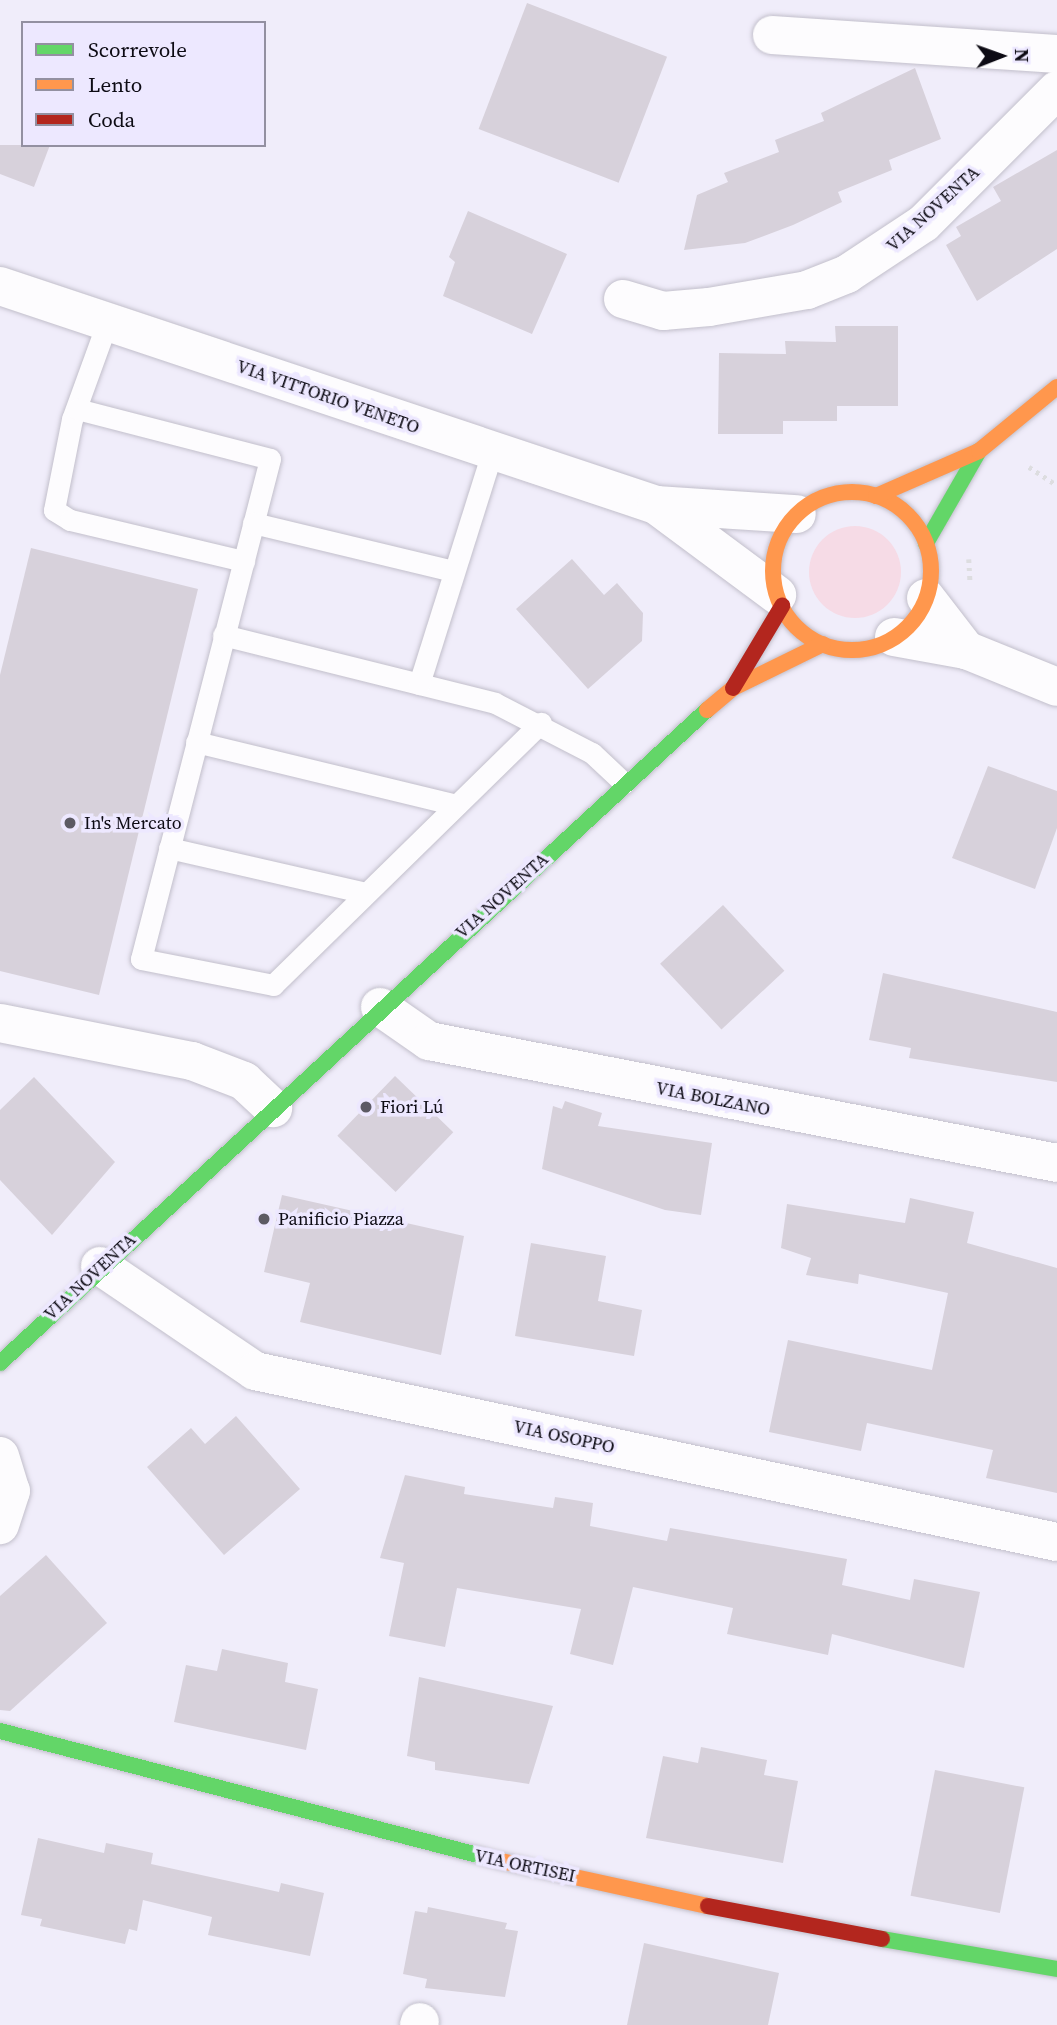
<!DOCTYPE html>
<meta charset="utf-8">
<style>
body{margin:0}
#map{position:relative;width:1057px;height:2025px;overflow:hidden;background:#f0edfa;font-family:"Source Serif 4",serif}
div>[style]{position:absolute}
.green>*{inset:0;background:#f6dbe6}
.round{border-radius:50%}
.building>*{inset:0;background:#d7d1db;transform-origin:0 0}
.path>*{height:4.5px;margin-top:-2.25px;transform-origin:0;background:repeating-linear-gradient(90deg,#dddde0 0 3.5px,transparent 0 8.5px)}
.roads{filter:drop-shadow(0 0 2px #c2bfcb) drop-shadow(0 0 2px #c2bfcb)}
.lane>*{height:21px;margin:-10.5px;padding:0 10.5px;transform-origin:10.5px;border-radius:10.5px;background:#fdfcfe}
.street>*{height:38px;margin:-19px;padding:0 19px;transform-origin:19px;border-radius:19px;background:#fdfcfe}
.fast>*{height:16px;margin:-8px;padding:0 8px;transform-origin:8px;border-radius:8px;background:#63d668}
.slow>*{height:16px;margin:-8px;padding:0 8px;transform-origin:8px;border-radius:8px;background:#ff974d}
.slow>.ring{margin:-8px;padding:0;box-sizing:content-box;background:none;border:16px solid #ff974d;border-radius:50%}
.jam>*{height:16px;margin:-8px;padding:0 8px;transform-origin:8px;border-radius:8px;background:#b3261e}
.dots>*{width:19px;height:19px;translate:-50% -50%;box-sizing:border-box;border:4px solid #ede8ff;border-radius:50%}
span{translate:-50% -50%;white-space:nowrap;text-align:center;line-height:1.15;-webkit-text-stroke:7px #ede8ff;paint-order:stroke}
.street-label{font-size:18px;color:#0d0b14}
.poi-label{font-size:18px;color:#0d0b14}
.left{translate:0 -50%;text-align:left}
.legend{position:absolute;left:21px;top:21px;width:245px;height:126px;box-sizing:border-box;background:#ede8ff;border:2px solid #9390a1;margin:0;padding:9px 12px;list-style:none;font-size:21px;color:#0d0b14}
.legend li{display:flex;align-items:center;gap:14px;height:35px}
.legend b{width:35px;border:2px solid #9390a1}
.north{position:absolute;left:966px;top:21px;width:70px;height:70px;-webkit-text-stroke:5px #ede8ff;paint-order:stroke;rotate:89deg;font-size:19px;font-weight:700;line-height:28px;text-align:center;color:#0d0b14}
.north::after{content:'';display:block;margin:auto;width:24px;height:32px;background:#0d0b14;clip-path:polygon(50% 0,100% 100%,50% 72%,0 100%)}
</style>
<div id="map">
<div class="green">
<div class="round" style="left:809px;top:526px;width:92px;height:92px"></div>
</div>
<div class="building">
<div style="left:527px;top:3px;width:150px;height:135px;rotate:21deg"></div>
<div style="clip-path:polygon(915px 68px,941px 139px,889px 160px,892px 170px,838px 192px,842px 202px,793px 225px,745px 243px,684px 250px,697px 195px,728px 182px,724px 173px,779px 152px,775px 140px,824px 121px,821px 113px)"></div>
<div style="clip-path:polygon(0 145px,50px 145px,34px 187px,0 174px)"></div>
<div style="clip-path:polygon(1057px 150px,1057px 249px,977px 301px,946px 245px,961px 236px,956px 227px,1001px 201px,993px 187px)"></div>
<div style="clip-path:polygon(468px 211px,567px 254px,532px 334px,443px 296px,455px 262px,449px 257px)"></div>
<div style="clip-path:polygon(835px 326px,898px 326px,898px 406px,837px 406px,837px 421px,783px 421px,783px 434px,718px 434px,719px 353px,786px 354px,785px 341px,836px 342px)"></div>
<div style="clip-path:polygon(31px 548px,198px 589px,99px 995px,0 971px,0 675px)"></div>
<div style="clip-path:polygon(572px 559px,604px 595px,617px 583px,643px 613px,642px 641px,588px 689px,516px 609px)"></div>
<div style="clip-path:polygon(988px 766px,1057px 791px,1057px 828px,1035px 889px,952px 858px)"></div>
<div style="left:723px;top:905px;width:90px;height:86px;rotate:47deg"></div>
<div style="clip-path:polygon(883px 973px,1057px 1012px,1057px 1082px,909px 1058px,911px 1048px,869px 1040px)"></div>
<div style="left:395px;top:1076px;width:81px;height:83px;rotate:44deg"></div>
<div style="clip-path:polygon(34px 1077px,115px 1162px,52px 1235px,0 1180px,0 1110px)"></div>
<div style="clip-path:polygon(565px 1101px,602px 1113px,598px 1126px,712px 1143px,701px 1215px,665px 1210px,542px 1169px,553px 1106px,562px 1109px)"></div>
<div style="clip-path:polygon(282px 1195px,464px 1236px,441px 1355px,300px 1322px,310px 1283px,264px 1272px)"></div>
<div style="clip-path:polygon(910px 1198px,974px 1212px,967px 1243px,1057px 1268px,1057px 1493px,986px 1478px,993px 1450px,867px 1423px,861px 1451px,769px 1432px,788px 1340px,932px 1370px,948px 1293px,859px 1274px,858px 1284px,806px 1275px,811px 1258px,781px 1248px,787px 1204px,905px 1223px)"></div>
<div style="clip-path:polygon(531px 1243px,606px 1256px,598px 1301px,642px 1310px,634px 1356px,515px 1336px)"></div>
<div style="clip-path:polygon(236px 1416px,300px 1489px,224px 1555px,147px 1467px,191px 1428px,205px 1444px)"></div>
<div style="clip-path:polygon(405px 1475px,465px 1487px,464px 1494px,553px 1508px,555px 1497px,593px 1503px,590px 1526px,667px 1541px,670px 1528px,847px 1559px,842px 1585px,910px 1600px,914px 1579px,980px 1592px,964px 1668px,832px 1634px,828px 1655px,727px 1634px,733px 1608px,633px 1587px,613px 1665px,570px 1654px,581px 1609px,457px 1588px,445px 1647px,389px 1636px,404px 1563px,380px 1558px)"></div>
<div style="clip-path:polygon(46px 1555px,107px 1623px,10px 1711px,0 1710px,0 1596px)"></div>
<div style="clip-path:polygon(222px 1649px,288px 1663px,285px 1682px,318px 1689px,306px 1750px,174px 1722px,186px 1665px,217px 1671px)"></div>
<div style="clip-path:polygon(419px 1677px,553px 1706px,529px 1784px,435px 1770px,435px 1762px,407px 1756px)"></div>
<div style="clip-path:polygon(701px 1747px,767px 1760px,764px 1775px,798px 1781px,783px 1863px,646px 1838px,663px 1756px,698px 1763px)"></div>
<div style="left:935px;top:1770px;width:91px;height:128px;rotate:11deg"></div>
<div style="clip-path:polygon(38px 1838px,104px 1853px,106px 1843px,153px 1853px,151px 1864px,279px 1892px,281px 1883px,324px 1893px,310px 1956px,208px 1935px,212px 1917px,143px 1900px,137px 1931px,129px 1929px,125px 1944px,40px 1926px,42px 1919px,21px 1915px)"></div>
<div style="clip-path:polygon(428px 1907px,507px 1923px,505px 1929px,518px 1931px,505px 1997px,425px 1988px,427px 1979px,403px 1974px,415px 1911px,427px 1913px)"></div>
<div style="clip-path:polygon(644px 1943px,779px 1973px,768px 2025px,627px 2025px)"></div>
</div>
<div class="path">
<div style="left:1029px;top:467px;width:33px;rotate:33deg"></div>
<div style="left:969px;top:559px;width:22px;rotate:87deg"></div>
</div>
<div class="roads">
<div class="lane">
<div style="left:107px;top:323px;width:102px;rotate:110deg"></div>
<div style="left:72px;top:419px;width:93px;rotate:101.2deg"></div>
<div style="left:54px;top:510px;width:19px;rotate:32deg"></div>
<div style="left:70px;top:520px;width:179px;rotate:13.3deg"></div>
<div style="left:77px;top:409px;width:199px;rotate:14.5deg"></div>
<div style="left:270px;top:459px;width:516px;rotate:104.47deg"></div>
<div style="left:141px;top:959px;width:135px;rotate:11.1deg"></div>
<div style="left:273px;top:985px;width:375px;rotate:-44.4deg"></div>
<div style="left:253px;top:523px;width:206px;rotate:13.5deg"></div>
<div style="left:223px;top:635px;width:280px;rotate:14deg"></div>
<div style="left:495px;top:703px;width:109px;rotate:27.3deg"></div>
<div style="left:592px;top:753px;width:44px;rotate:43.2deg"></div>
<div style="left:419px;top:684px;width:243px;rotate:-72.5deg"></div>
<div style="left:196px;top:742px;width:268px;rotate:13.6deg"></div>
<div style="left:169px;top:848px;width:202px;rotate:12.9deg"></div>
</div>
<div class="street">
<div style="left:772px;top:35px;width:286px;rotate:3.8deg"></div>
<div style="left:0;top:286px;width:692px;rotate:18.46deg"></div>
<div style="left:656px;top:505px;width:141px;rotate:3.7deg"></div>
<div style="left:623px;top:299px;width:42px;rotate:16.7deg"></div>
<div style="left:663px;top:311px;width:46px;rotate:-5deg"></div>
<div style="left:709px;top:307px;width:99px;rotate:-9.8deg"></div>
<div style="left:807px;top:290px;width:43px;rotate:-21.8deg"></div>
<div style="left:847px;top:274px;width:92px;rotate:-33.5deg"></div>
<div style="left:924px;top:223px;width:188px;rotate:-45deg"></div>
<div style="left:656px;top:505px;width:151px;rotate:36.6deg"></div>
<div style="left:926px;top:598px;width:66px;rotate:52.4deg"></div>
<div style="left:894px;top:637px;width:73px;rotate:10.2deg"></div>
<div style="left:966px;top:650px;width:98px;rotate:22.1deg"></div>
<div style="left:380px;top:1007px;width:60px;rotate:34.8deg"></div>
<div style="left:429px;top:1041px;width:640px;rotate:10.99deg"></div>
<div style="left:0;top:1023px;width:196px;rotate:11.2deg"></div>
<div style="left:192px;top:1061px;width:56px;rotate:21deg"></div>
<div style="left:244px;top:1081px;width:40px;rotate:43deg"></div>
<div style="left:100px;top:1266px;width:187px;rotate:34.1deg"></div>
<div style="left:255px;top:1371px;width:820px;rotate:12.04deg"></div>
<div style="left:0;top:1456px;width:37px;rotate:73deg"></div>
<div style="left:11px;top:1491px;width:36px;rotate:108deg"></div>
<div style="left:419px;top:2025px;width:3px;rotate:-72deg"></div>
</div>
<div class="fast">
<div style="left:926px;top:543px;width:106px;rotate:-60.1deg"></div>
<div style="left:0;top:1363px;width:962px;rotate:-42.73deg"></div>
<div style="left:0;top:1731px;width:518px;rotate:14.55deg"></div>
<div style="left:882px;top:1939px;width:178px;rotate:9.7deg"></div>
</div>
<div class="slow">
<div class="ring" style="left:773px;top:492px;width:142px;height:142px"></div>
<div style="left:876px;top:496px;width:112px;rotate:-23.6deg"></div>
<div style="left:979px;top:451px;width:101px;rotate:-39.4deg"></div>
<div style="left:707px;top:710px;width:34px;rotate:-40deg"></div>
<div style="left:733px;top:688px;width:100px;rotate:-26.1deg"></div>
<div style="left:501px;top:1861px;width:212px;rotate:12.3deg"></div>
</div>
<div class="jam">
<div style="left:733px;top:688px;width:96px;rotate:-59.1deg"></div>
<div style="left:708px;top:1906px;width:177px;rotate:10.7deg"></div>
</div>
</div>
<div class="dots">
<div style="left:70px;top:823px;background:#5c5a64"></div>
<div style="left:366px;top:1107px;background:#5c5a64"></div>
<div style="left:264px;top:1219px;background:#5c5a64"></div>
</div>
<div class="street-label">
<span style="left:933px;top:209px;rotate:-42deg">VIA NOVENTA</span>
<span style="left:328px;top:397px;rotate:19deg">VIA VITTORIO VENETO</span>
<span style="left:502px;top:896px;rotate:-42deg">VIA NOVENTA</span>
<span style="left:713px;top:1099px;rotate:11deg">VIA BOLZANO</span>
<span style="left:90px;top:1277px;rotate:-43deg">VIA NOVENTA</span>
<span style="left:564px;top:1437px;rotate:12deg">VIA OSOPPO</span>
<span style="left:525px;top:1866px;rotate:12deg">VIA ORTISEI</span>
</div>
<div class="poi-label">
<span class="left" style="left:84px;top:823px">In's Mercato</span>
<span class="left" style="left:380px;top:1107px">Fiori Lú</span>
<span class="left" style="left:278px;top:1219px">Panificio Piazza</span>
</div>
<ul class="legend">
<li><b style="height:9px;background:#63d668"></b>Scorrevole</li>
<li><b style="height:9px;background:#ff974d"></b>Lento</li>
<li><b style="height:9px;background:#b3261e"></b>Coda</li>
</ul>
<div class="north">N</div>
</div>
